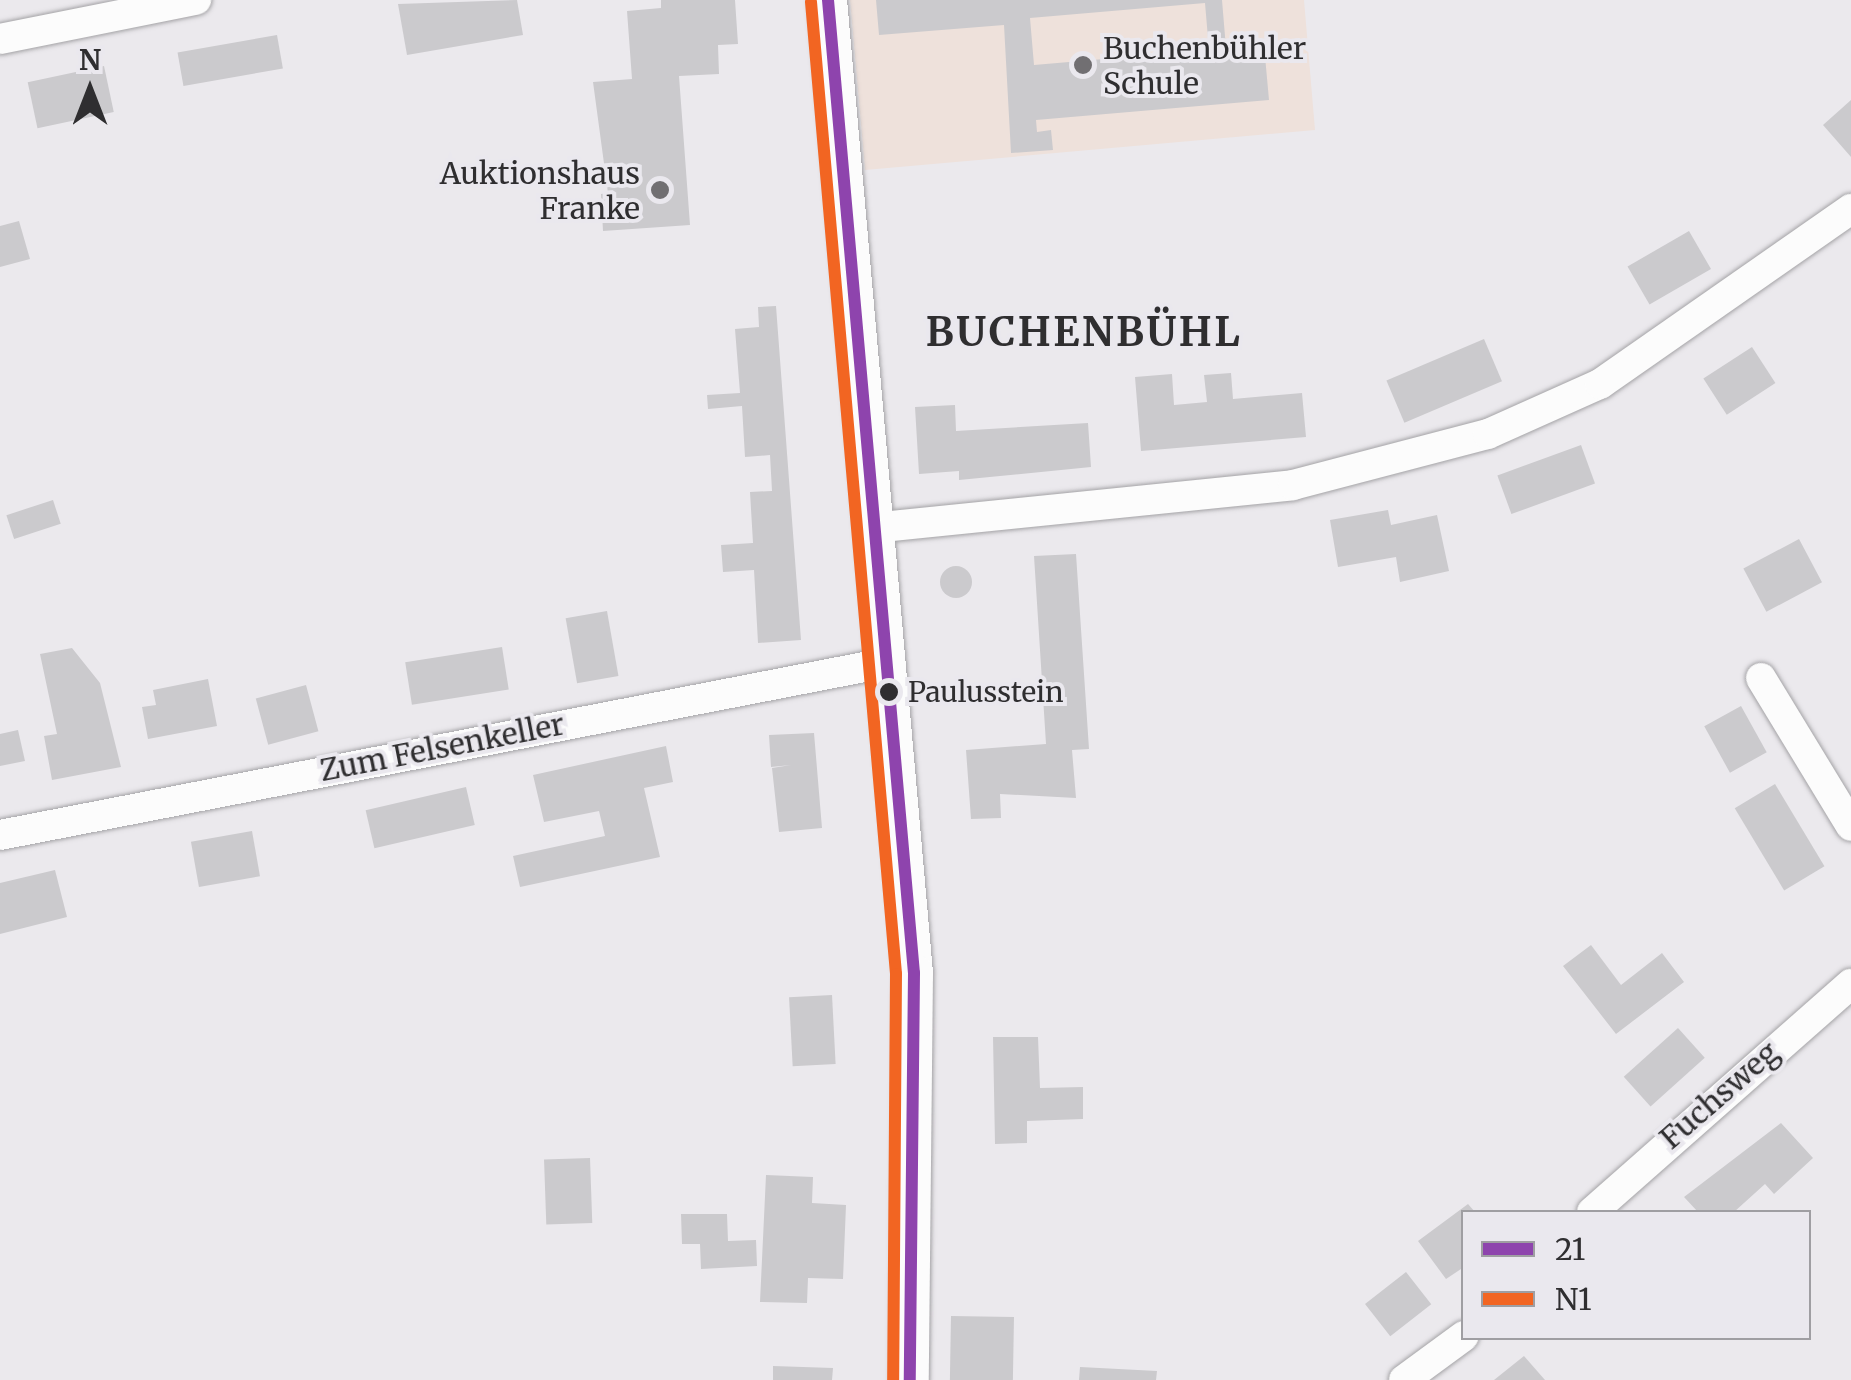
<!DOCTYPE html>
<meta charset="utf-8">
<style>
body{margin:0}
#map{position:relative;width:1851px;height:1380px;overflow:hidden;background:#ebe9ed;font-family:Merriweather,serif}
div>[style]{position:absolute}
.education>*{inset:0;background:#eee1db}
.building>*{inset:0;background:#cbcacd;transform-origin:0 0}
.round{border-radius:50%}
.roads{filter:drop-shadow(0 0 2px #a4a3a6) drop-shadow(0 0 2px #a4a3a6)}
.minor>*{height:30px;margin:-15px;padding:0 15px;transform-origin:15px;border-radius:15px;background:#fcfcfc}
.tertiary>*{height:38px;margin:-19px;padding:0 19px;transform-origin:19px;border-radius:19px;background:#fcfcfc}
.bus-1>*{height:12px;margin:-6px;padding:0 6px;transform-origin:6px;border-radius:6px;background:#8e44ad}
.bus-2>*{height:12px;margin:-6px;padding:0 6px;transform-origin:6px;border-radius:6px;background:#f26522}
.dots>*{width:28px;height:28px;translate:-50% -50%;box-sizing:border-box;border:5px solid #eae8ee;border-radius:50%}
span{translate:-50% -50%;white-space:nowrap;text-align:center;line-height:1.15;-webkit-text-stroke:8px #eae8ee;paint-order:stroke}
.bus-label{font-size:28px;color:#2f2e30}
.left{translate:0 -50%;text-align:left}
.poi-label{font-size:30px;color:#2f2e30}
.right{translate:-100% -50%;text-align:right}
.street-label{font-size:30px;color:#2f2e30}
.district-label{font-size:40px;color:#2f2e30;font-weight:700;letter-spacing:2.5px}
.legend{position:absolute;left:1461px;top:1210px;width:350px;height:130px;box-sizing:border-box;background:#eae8ee;border:2px solid #9f9ea2;margin:0;padding:12px 18px;list-style:none;font-size:30px;color:#2f2e30}
.legend li{display:flex;align-items:center;gap:20px;height:50px}
.legend b{width:50px;border:2px solid #9f9ea2}
.north{position:absolute;left:40px;top:40px;width:100px;height:100px;-webkit-text-stroke:8px #eae8ee;paint-order:stroke;rotate:0deg;font-size:28px;font-weight:700;line-height:40px;text-align:center;color:#2f2e30}
.north::after{content:'';display:block;margin:auto;width:35px;height:45px;background:#2f2e30;clip-path:polygon(50% 0,100% 100%,50% 72%,0 100%)}
</style>
<div id="map">
<div class="education">
<div style="clip-path:polygon(850px 0,1304px 0,1315px 130px,865px 170px)"></div>
</div>
<div class="building">
<div style="clip-path:polygon(517px 0,523px 35px,407px 55px,398px 4px)"></div>
<div style="clip-path:polygon(661px 0,735px 0,738px 44px,718px 45px,719px 74px,679px 76px,690px 225px,603px 231px,601px 194px,608px 193px,593px 82px,632px 79px,627px 11px,661px 8px)"></div>
<div style="clip-path:polygon(evenodd,876px 0,1222px 0,1226px 48px,1264px 45px,1269px 100px,1036px 120px,1037px 132px,1051px 130px,1053px 150px,1011px 153px,1004px 25px,879px 35px,876px 0,1205px 3px,1209px 50px,1034px 65px,1030px 18px,1205px 3px)"></div>
<div style="left:277px;top:35px;width:34px;height:101px;rotate:80deg"></div>
<div style="left:104px;top:66px;width:47px;height:78px;rotate:78deg"></div>
<div style="clip-path:polygon(1851px 100px,1851px 157px,1823px 125px)"></div>
<div style="clip-path:polygon(19px 221px,30px 259px,0 267px,0 226px)"></div>
<div style="left:1689px;top:231px;width:44px;height:71px;rotate:60deg"></div>
<div style="clip-path:polygon(776px 306px,801px 640px,758px 643px,754px 570px,723px 572px,721px 545px,753px 543px,750px 492px,772px 491px,770px 455px,745px 457px,742px 406px,708px 409px,707px 395px,740px 393px,735px 329px,759px 327px,758px 307px)"></div>
<div style="left:1484px;top:339px;width:46px;height:106px;rotate:67deg"></div>
<div style="left:1752px;top:347px;width:43px;height:58px;rotate:57deg"></div>
<div style="clip-path:polygon(1231px 373px,1233px 399px,1302px 393px,1306px 437px,1141px 451px,1135px 377px,1172px 374px,1174px 405px,1207px 402px,1204px 375px)"></div>
<div style="clip-path:polygon(955px 405px,956px 431px,1088px 423px,1091px 467px,959px 480px,959px 471px,919px 474px,915px 407px)"></div>
<div style="left:1581px;top:445px;width:41px;height:89px;rotate:70deg"></div>
<div style="left:53px;top:500px;width:25px;height:49px;rotate:72deg"></div>
<div style="clip-path:polygon(1388px 510px,1391px 525px,1437px 515px,1449px 571px,1400px 582px,1396px 557px,1338px 567px,1330px 520px)"></div>
<div style="left:1799px;top:539px;width:49px;height:63px;rotate:62deg"></div>
<div style="clip-path:polygon(1076px 554px,1089px 749px,1072px 750px,1076px 798px,1000px 794px,1001px 818px,971px 819px,966px 750px,1046px 744px,1034px 556px)"></div>
<div class="round" style="left:940px;top:566px;width:32px;height:32px"></div>
<div style="left:607px;top:611px;width:66px;height:42px;rotate:80deg"></div>
<div style="left:502px;top:647px;width:43px;height:98px;rotate:81deg"></div>
<div style="clip-path:polygon(72px 648px,100px 683px,121px 767px,52px 780px,44px 736px,57px 734px,40px 654px)"></div>
<div style="clip-path:polygon(208px 679px,217px 726px,148px 739px,142px 707px,156px 705px,153px 690px)"></div>
<div style="left:306px;top:685px;width:48px;height:52px;rotate:75deg"></div>
<div style="left:1741px;top:706px;width:53px;height:42px;rotate:61deg"></div>
<div style="clip-path:polygon(18px 730px,25px 761px,0 766px,0 734px)"></div>
<div style="clip-path:polygon(814px 733px,822px 828px,779px 832px,772px 768px,791px 765px,771px 767px,769px 735px)"></div>
<div style="clip-path:polygon(666px 746px,673px 782px,644px 788px,660px 857px,520px 887px,513px 856px,605px 836px,599px 811px,544px 822px,533px 775px)"></div>
<div style="left:1775px;top:784px;width:96px;height:47px;rotate:59deg"></div>
<div style="left:466px;top:787px;width:39px;height:103px;rotate:77deg"></div>
<div style="left:252px;top:831px;width:46px;height:62px;rotate:80deg"></div>
<div style="clip-path:polygon(55px 870px,67px 917px,0 934px,0 883px)"></div>
<div style="clip-path:polygon(1591px 945px,1621px 985px,1662px 953px,1684px 982px,1616px 1034px,1563px 966px)"></div>
<div style="left:832px;top:995px;width:69px;height:43px;rotate:87deg"></div>
<div style="left:1678px;top:1028px;width:40px;height:73px;rotate:48deg"></div>
<div style="clip-path:polygon(993px 1037px,1038px 1037px,1040px 1088px,1083px 1087px,1083px 1119px,1027px 1121px,1027px 1143px,995px 1144px)"></div>
<div style="clip-path:polygon(1781px 1123px,1813px 1158px,1774px 1194px,1765px 1184px,1734px 1212px,1698px 1212px,1684px 1197px)"></div>
<div style="left:590px;top:1158px;width:65px;height:46px;rotate:88deg"></div>
<div style="clip-path:polygon(766px 1175px,813px 1177px,812px 1203px,846px 1205px,843px 1279px,808px 1278px,807px 1303px,760px 1302px)"></div>
<div style="clip-path:polygon(1468px 1204px,1475px 1212px,1464px 1212px,1464px 1267px,1446px 1279px,1418px 1241px)"></div>
<div style="clip-path:polygon(681px 1214px,727px 1214px,728px 1241px,756px 1240px,757px 1266px,701px 1269px,700px 1244px,682px 1244px)"></div>
<div style="left:1406px;top:1272px;width:41px;height:52px;rotate:52deg"></div>
<div style="left:951px;top:1316px;width:63px;height:64px;rotate:1deg"></div>
<div style="clip-path:polygon(1524px 1356px,1545px 1380px,1494px 1380px)"></div>
<div style="clip-path:polygon(773px 1366px,833px 1368px,832px 1380px,773px 1380px)"></div>
<div style="clip-path:polygon(1080px 1367px,1157px 1371px,1156px 1380px,1079px 1380px)"></div>
</div>
<div class="roads">
<div class="minor">
<div style="left:0;top:39px;width:200px;rotate:-11.3deg"></div>
<div style="left:872px;top:528px;width:423px;rotate:-5.8deg"></div>
<div style="left:1293px;top:485px;width:202px;rotate:-14.7deg"></div>
<div style="left:1488px;top:434px;width:123px;rotate:-24.1deg"></div>
<div style="left:1600px;top:384px;width:306px;rotate:-34.9deg"></div>
<div style="left:1761px;top:678px;width:173px;rotate:58.7deg"></div>
<div style="left:0;top:835px;width:902px;rotate:-11deg"></div>
<div style="left:1592px;top:1212px;width:345px;rotate:-41.4deg"></div>
<div style="left:1404px;top:1380px;width:74px;rotate:-36.3deg"></div>
</div>
<div class="tertiary">
<div style="left:828px;top:0;width:977px;rotate:84.95deg"></div>
<div style="left:914px;top:973px;width:407px;rotate:90.6deg"></div>
</div>
</div>
<div class="bus-1">
<div style="left:828px;top:0;width:977px;rotate:84.95deg"></div>
<div style="left:914px;top:973px;width:407px;rotate:90.6deg"></div>
</div>
<div class="bus-2">
<div style="left:811px;top:2px;width:976px;rotate:85deg"></div>
<div style="left:896px;top:974px;width:406px;rotate:90.4deg"></div>
</div>
<div class="dots">
<div style="left:1083px;top:65px;background:#716f72"></div>
<div style="left:660px;top:190px;background:#716f72"></div>
<div style="left:889px;top:692px;background:#2f2e30"></div>
</div>
<div class="bus-label">
<span class="left" style="left:908px;top:692px">Paulusstein</span>
</div>
<div class="poi-label">
<span class="left" style="left:1103px;top:65px">Buchenbühler<br>Schule</span>
<span class="right" style="left:640px;top:190px">Auktionshaus<br>Franke</span>
</div>
<div class="street-label">
<span style="left:442px;top:747px;rotate:-11deg">Zum Felsenkeller</span>
<span style="left:1719px;top:1095px;rotate:-41deg">Fuchsweg</span>
</div>
<div class="district-label">
<span style="left:1084px;top:332px">BUCHENBÜHL</span>
</div>
<ul class="legend">
<li><b style="height:12px;background:#8e44ad"></b>21</li>
<li><b style="height:12px;background:#f26522"></b>N1</li>
</ul>
<div class="north">N</div>
</div>
